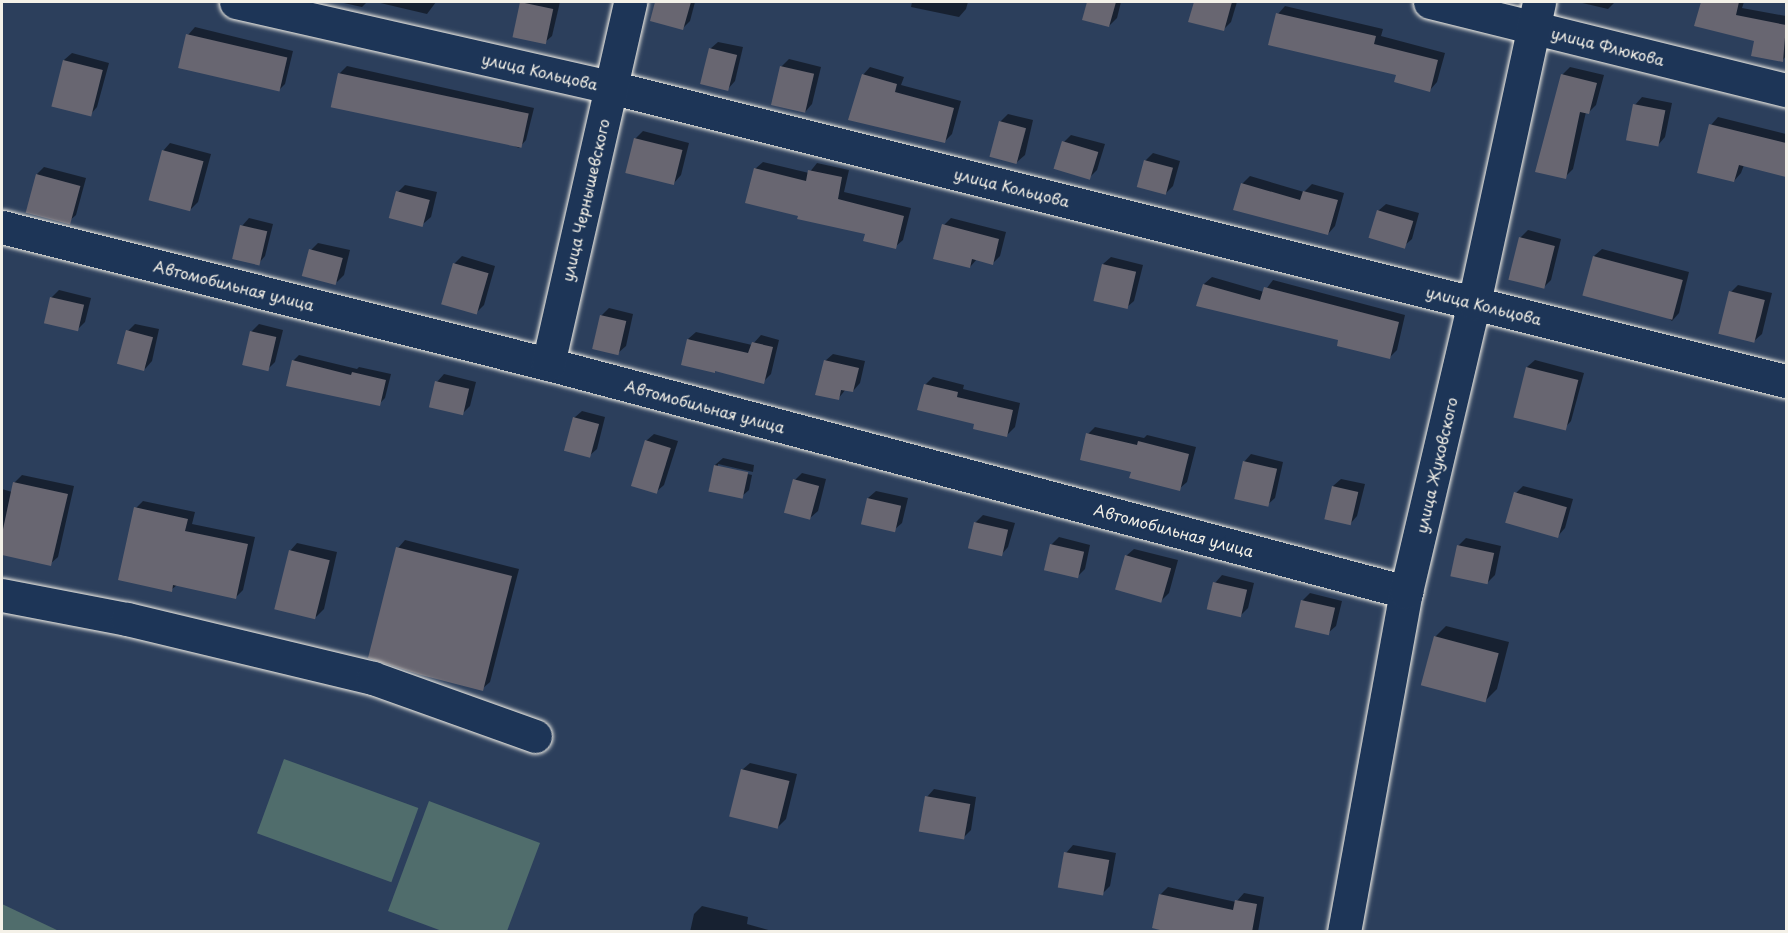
<!DOCTYPE html>
<meta charset="utf-8">
<style>
body{margin:0}
#map{position:relative;width:1788px;height:933px;overflow:hidden;background:#2c3f5c;font-family:"Playpen Sans",sans-serif}
div>[style]{position:absolute}
.green>*{inset:0;background:#506d6c;transform-origin:0 0}
.shadow>*{inset:0;background:#0007}
.building>*{inset:0;background:#686671;transform-origin:0 0}
.roads{filter:drop-shadow(0 0 2px #f4f1e8) drop-shadow(0 0 2px #f4f1e8)}
.minor>*{height:33px;margin:-16.5px;padding:0 16.5px;transform-origin:16.5px;border-radius:16.5px;background:#1d3557}
span{translate:-50% -50%;white-space:nowrap;text-align:center;line-height:1.15;-webkit-text-stroke:4.5px #1d3557;paint-order:stroke}
.street-label{font-size:15px;color:#f4f1e8}
.frame{position:absolute;inset:0;border:3px solid #f4f1e8;pointer-events:none}
</style>
<div id="map">
<div class="green">
<div style="left:284px;top:759px;width:143px;height:79px;rotate:20deg"></div>
<div style="clip-path:polygon(429px 801px,540px 843px,507px 931px,442px 931px,388px 911px)"></div>
<div style="clip-path:polygon(2px 904px,59px 931px,2px 931px)"></div>
</div>
<div class="shadow">
<div style="clip-path:polygon(339px 2px,367px 2px,362px 7px)"></div>
<div style="clip-path:polygon(376px 2px,436px 2px,427px 14px)"></div>
<div style="clip-path:polygon(522px 2px,560px 2px,552px 36px,544px 43px,514px 36px)"></div>
<div style="clip-path:polygon(657px 2px,695px 2px,690px 21px,683px 28px,652px 20px)"></div>
<div style="clip-path:polygon(912px 2px,968px 2px,966px 9px,959px 17px,911px 7px)"></div>
<div style="clip-path:polygon(1088px 2px,1121px 2px,1117px 18px,1109px 26px,1084px 19px)"></div>
<div style="clip-path:polygon(1195px 2px,1237px 2px,1231px 22px,1224px 29px,1190px 21px)"></div>
<div style="clip-path:polygon(1578px 2px,1615px 2px,1608px 9px)"></div>
<div style="clip-path:polygon(1702px 2px,1744px 2px,1742px 8px,1786px 16px,1786px 56px,1782px 61px,1755px 40px,1696px 25px)"></div>
<div style="clip-path:polygon(1285px 6px,1383px 29px,1381px 36px,1445px 53px,1437px 82px,1430px 90px,1278px 14px)"></div>
<div style="clip-path:polygon(195px 27px,293px 51px,285px 84px,278px 91px,188px 35px)"></div>
<div style="clip-path:polygon(718px 42px,743px 47px,735px 81px,728px 89px,710px 49px)"></div>
<div style="clip-path:polygon(72px 53px,109px 63px,97px 107px,90px 115px,64px 60px)"></div>
<div style="clip-path:polygon(789px 59px,821px 67px,812px 104px,805px 112px,781px 67px)"></div>
<div style="clip-path:polygon(347px 66px,534px 108px,526px 140px,519px 148px,339px 74px)"></div>
<div style="clip-path:polygon(870px 67px,904px 77px,901px 85px,961px 101px,952px 134px,945px 141px,863px 75px)"></div>
<div style="clip-path:polygon(1570px 67px,1604px 75px,1596px 105px,1588px 113px,1586px 112px,1573px 169px,1565px 177px,1563px 74px)"></div>
<div style="clip-path:polygon(1642px 97px,1672px 103px,1665px 137px,1658px 145px,1635px 105px)"></div>
<div style="clip-path:polygon(1008px 114px,1033px 120px,1025px 155px,1017px 162px,1000px 122px)"></div>
<div style="clip-path:polygon(1718px 117px,1786px 134px,1786px 175px,1744px 165px,1741px 173px,1734px 181px,1711px 125px)"></div>
<div style="clip-path:polygon(643px 131px,689px 143px,681px 175px,674px 183px,635px 139px)"></div>
<div style="clip-path:polygon(1071px 135px,1105px 144px,1097px 170px,1090px 177px,1064px 142px)"></div>
<div style="clip-path:polygon(170px 143px,211px 154px,198px 202px,191px 209px,163px 151px)"></div>
<div style="clip-path:polygon(1153px 153px,1180px 161px,1173px 186px,1165px 194px,1145px 161px)"></div>
<div style="clip-path:polygon(763px 162px,809px 173px,817px 163px,849px 170px,844px 192px,911px 208px,903px 240px,895px 247px,867px 233px,800px 214px,755px 169px)"></div>
<div style="clip-path:polygon(44px 167px,86px 178px,76px 215px,68px 222px,37px 174px)"></div>
<div style="clip-path:polygon(1250px 176px,1304px 192px,1312px 184px,1344px 193px,1335px 226px,1328px 234px,1242px 184px)"></div>
<div style="clip-path:polygon(405px 185px,437px 192px,431px 217px,423px 224px,398px 192px)"></div>
<div style="clip-path:polygon(1386px 204px,1419px 213px,1412px 239px,1404px 246px,1378px 211px)"></div>
<div style="clip-path:polygon(249px 218px,273px 224px,265px 256px,258px 264px,242px 226px)"></div>
<div style="clip-path:polygon(951px 218px,1006px 232px,1000px 256px,993px 263px,977px 259px,970px 267px,944px 225px)"></div>
<div style="clip-path:polygon(1528px 230px,1561px 239px,1551px 280px,1544px 287px,1520px 238px)"></div>
<div style="clip-path:polygon(318px 243px,350px 250px,344px 275px,337px 282px,311px 250px)"></div>
<div style="clip-path:polygon(1602px 249px,1689px 272px,1679px 313px,1672px 321px,1594px 256px)"></div>
<div style="clip-path:polygon(462px 256px,495px 266px,484px 305px,477px 312px,454px 264px)"></div>
<div style="clip-path:polygon(1111px 257px,1143px 265px,1134px 301px,1126px 308px,1103px 264px)"></div>
<div style="clip-path:polygon(1212px 277px,1264px 292px,1273px 280px,1405px 315px,1397px 350px,1389px 358px,1340px 339px,1198px 305px,1204px 284px)"></div>
<div style="clip-path:polygon(1738px 285px,1772px 293px,1762px 334px,1754px 341px,1731px 292px)"></div>
<div style="clip-path:polygon(59px 290px,91px 298px,85px 322px,77px 330px,51px 298px)"></div>
<div style="clip-path:polygon(609px 308px,633px 314px,626px 346px,618px 353px,601px 316px)"></div>
<div style="clip-path:polygon(135px 324px,159px 329px,152px 361px,145px 369px,128px 331px)"></div>
<div style="clip-path:polygon(259px 324px,283px 330px,275px 362px,268px 369px,251px 332px)"></div>
<div style="clip-path:polygon(696px 332px,752px 345px,761px 335px,779px 340px,771px 374px,763px 382px,688px 339px)"></div>
<div style="clip-path:polygon(833px 354px,865px 361px,860px 383px,853px 391px,846px 389px,838px 399px,825px 361px)"></div>
<div style="clip-path:polygon(299px 355px,357px 369px,359px 367px,391px 374px,385px 398px,379px 404px,293px 361px)"></div>
<div style="clip-path:polygon(1535px 360px,1584px 373px,1571px 421px,1564px 429px,1527px 367px)"></div>
<div style="clip-path:polygon(444px 374px,476px 382px,470px 406px,462px 414px,437px 382px)"></div>
<div style="clip-path:polygon(933px 377px,964px 385px,963px 389px,1020px 403px,1015px 427px,1007px 435px,976px 423px,925px 385px)"></div>
<div style="clip-path:polygon(582px 411px,605px 417px,597px 449px,589px 456px,574px 418px)"></div>
<div style="clip-path:polygon(1095px 427px,1144px 438px,1147px 435px,1196px 447px,1187px 482px,1179px 489px,1133px 471px,1088px 434px)"></div>
<div style="clip-path:polygon(654px 434px,678px 441px,664px 485px,656px 492px,646px 441px)"></div>
<div style="clip-path:polygon(1251px 454px,1283px 462px,1275px 498px,1267px 505px,1244px 462px)"></div>
<div style="clip-path:polygon(723px 458px,754px 465px,753px 472px,718px 464px,718px 467px,752px 475px,749px 490px,741px 497px,709px 490px,715px 465px)"></div>
<div style="clip-path:polygon(802px 473px,826px 479px,818px 511px,810px 518px,795px 480px)"></div>
<div style="clip-path:polygon(22px 475px,74px 486px,58px 557px,50px 564px,2px 554px,2px 489px,12px 492px,15px 482px)"></div>
<div style="clip-path:polygon(1341px 479px,1365px 484px,1357px 516px,1350px 524px,1333px 486px)"></div>
<div style="clip-path:polygon(1523px 486px,1573px 499px,1565px 528px,1558px 536px,1516px 493px)"></div>
<div style="clip-path:polygon(876px 491px,908px 498px,902px 523px,894px 530px,868px 498px)"></div>
<div style="clip-path:polygon(143px 501px,195px 512px,192px 524px,255px 537px,243px 590px,236px 597px,177px 585px,171px 590px,136px 508px)"></div>
<div style="clip-path:polygon(983px 515px,1015px 523px,1008px 547px,1001px 555px,975px 523px)"></div>
<div style="clip-path:polygon(1059px 537px,1090px 545px,1085px 569px,1077px 577px,1051px 545px)"></div>
<div style="clip-path:polygon(1466px 538px,1501px 546px,1495px 575px,1488px 582px,1458px 546px)"></div>
<div style="clip-path:polygon(405px 540px,519px 569px,490px 682px,482px 689px,398px 548px)"></div>
<div style="clip-path:polygon(297px 543px,337px 552px,324px 609px,316px 617px,290px 551px)"></div>
<div style="clip-path:polygon(1134px 549px,1178px 560px,1169px 593px,1161px 601px,1126px 556px)"></div>
<div style="clip-path:polygon(1222px 575px,1254px 583px,1248px 608px,1241px 615px,1215px 583px)"></div>
<div style="clip-path:polygon(1310px 593px,1342px 601px,1336px 626px,1328px 633px,1302px 601px)"></div>
<div style="clip-path:polygon(1446px 626px,1509px 642px,1497px 689px,1486px 700px,1435px 637px)"></div>
<div style="clip-path:polygon(750px 763px,797px 774px,786px 819px,778px 827px,742px 770px)"></div>
<div style="clip-path:polygon(934px 789px,976px 797px,971px 830px,963px 838px,927px 797px)"></div>
<div style="clip-path:polygon(1073px 845px,1116px 853px,1110px 886px,1102px 894px,1066px 853px)"></div>
<div style="clip-path:polygon(1168px 887px,1236px 902px,1244px 893px,1264px 897px,1258px 932px,1179px 932px,1160px 895px)"></div>
<div style="clip-path:polygon(702px 906px,748px 917px,747px 924px,776px 932px,690px 932px,694px 914px)"></div>
</div>
<div class="building">
<div style="left:520px;top:2px;width:34px;height:36px;rotate:12deg"></div>
<div style="clip-path:polygon(655px 2px,691px 2px,683px 30px,650px 21px)"></div>
<div style="clip-path:polygon(1087px 2px,1116px 2px,1109px 27px,1082px 20px)"></div>
<div style="clip-path:polygon(1194px 2px,1232px 2px,1224px 31px,1188px 22px)"></div>
<div style="clip-path:polygon(1701px 2px,1739px 2px,1736px 15px,1786px 25px,1783px 62px,1751px 56px,1754px 41px,1694px 26px)"></div>
<div style="clip-path:polygon(1276px 13px,1376px 36px,1374px 44px,1438px 60px,1430px 92px,1394px 82px,1396px 75px,1268px 45px)"></div>
<div style="left:186px;top:34px;width:104px;height:35px;rotate:13deg"></div>
<div style="left:709px;top:48px;width:29px;height:37px;rotate:14deg"></div>
<div style="left:63px;top:60px;width:41px;height:48px;rotate:14deg"></div>
<div style="left:780px;top:66px;width:35px;height:40px;rotate:13deg"></div>
<div style="left:338px;top:73px;width:195px;height:35px;rotate:12deg"></div>
<div style="clip-path:polygon(862px 74px,897px 84px,895px 92px,954px 108px,945px 143px,848px 120px)"></div>
<div style="clip-path:polygon(1561px 74px,1597px 83px,1589px 114px,1580px 112px,1566px 179px,1535px 172px)"></div>
<div style="left:1633px;top:104px;width:33px;height:37px;rotate:11deg"></div>
<div style="left:999px;top:121px;width:28px;height:37px;rotate:15deg"></div>
<div style="clip-path:polygon(1709px 124px,1786px 143px,1786px 177px,1739px 165px,1734px 182px,1697px 173px)"></div>
<div style="left:634px;top:138px;width:50px;height:36px;rotate:14deg"></div>
<div style="left:1062px;top:141px;width:38px;height:29px;rotate:17deg"></div>
<div style="left:162px;top:150px;width:43px;height:52px;rotate:15deg"></div>
<div style="left:1144px;top:160px;width:30px;height:28px;rotate:15deg"></div>
<div style="clip-path:polygon(754px 168px,806px 181px,808px 170px,842px 177px,838px 199px,904px 216px,896px 249px,863px 241px,865px 234px,797px 219px,798px 216px,745px 203px)"></div>
<div style="left:36px;top:174px;width:46px;height:40px;rotate:15deg"></div>
<div style="clip-path:polygon(1241px 183px,1300px 200px,1303px 191px,1338px 200px,1328px 235px,1233px 210px)"></div>
<div style="left:396px;top:191px;width:35px;height:28px;rotate:15deg"></div>
<div style="left:1377px;top:210px;width:38px;height:29px;rotate:17deg"></div>
<div style="clip-path:polygon(942px 224px,999px 239px,993px 265px,972px 259px,970px 268px,933px 259px)"></div>
<div style="left:240px;top:225px;width:28px;height:35px;rotate:13deg"></div>
<div style="left:1519px;top:237px;width:37px;height:44px;rotate:14deg"></div>
<div style="left:309px;top:249px;width:35px;height:28px;rotate:15deg"></div>
<div style="left:1593px;top:256px;width:93px;height:41px;rotate:15deg"></div>
<div style="left:453px;top:263px;width:37px;height:43px;rotate:16deg"></div>
<div style="left:1102px;top:264px;width:35px;height:38px;rotate:13deg"></div>
<div style="clip-path:polygon(1203px 284px,1260px 300px,1264px 287px,1399px 322px,1390px 359px,1337px 346px,1338px 340px,1196px 306px)"></div>
<div style="left:1729px;top:291px;width:37px;height:44px;rotate:14deg"></div>
<div style="left:50px;top:297px;width:35px;height:27px;rotate:13deg"></div>
<div style="left:600px;top:315px;width:27px;height:35px;rotate:13deg"></div>
<div style="left:126px;top:330px;width:28px;height:35px;rotate:15deg"></div>
<div style="left:250px;top:331px;width:27px;height:35px;rotate:13deg"></div>
<div style="clip-path:polygon(687px 339px,748px 353px,752px 342px,773px 347px,764px 384px,715px 371px,715px 373px,681px 365px)"></div>
<div style="clip-path:polygon(292px 360px,351px 375px,352px 372px,386px 380px,380px 406px,286px 386px)"></div>
<div style="clip-path:polygon(824px 360px,859px 368px,853px 392px,841px 390px,839px 400px,815px 395px)"></div>
<div style="left:1526px;top:367px;width:54px;height:52px;rotate:14deg"></div>
<div style="left:435px;top:381px;width:35px;height:27px;rotate:13deg"></div>
<div style="clip-path:polygon(924px 384px,958px 392px,957px 397px,1013px 410px,1007px 437px,973px 429px,974px 424px,917px 410px)"></div>
<div style="left:573px;top:417px;width:27px;height:35px;rotate:15deg"></div>
<div style="clip-path:polygon(1086px 433px,1137px 445px,1138px 441px,1189px 454px,1180px 491px,1129px 478px,1131px 472px,1080px 460px)"></div>
<div style="left:645px;top:440px;width:27px;height:48px;rotate:17deg"></div>
<div style="left:1243px;top:461px;width:35px;height:39px;rotate:13deg"></div>
<div style="left:714px;top:465px;width:35px;height:27px;rotate:12deg"></div>
<div style="left:793px;top:479px;width:27px;height:35px;rotate:15deg"></div>
<div style="clip-path:polygon(13px 482px,68px 494px,51px 566px,2px 555px,2px 534px)"></div>
<div style="left:1332px;top:486px;width:27px;height:34px;rotate:13deg"></div>
<div style="left:1514px;top:492px;width:55px;height:32px;rotate:16deg"></div>
<div style="left:867px;top:498px;width:35px;height:27px;rotate:13deg"></div>
<div style="clip-path:polygon(134px 507px,188px 519px,185px 531px,248px 544px,236px 599px,173px 585px,172px 592px,118px 580px)"></div>
<div style="left:974px;top:522px;width:35px;height:27px;rotate:13deg"></div>
<div style="left:1050px;top:544px;width:35px;height:27px;rotate:13deg"></div>
<div style="left:1457px;top:545px;width:38px;height:32px;rotate:12deg"></div>
<div style="clip-path:polygon(396px 547px,512px 576px,483px 691px,421px 675px,368px 658px)"></div>
<div style="left:289px;top:550px;width:42px;height:61px;rotate:14deg"></div>
<div style="left:1125px;top:555px;width:48px;height:36px;rotate:16deg"></div>
<div style="left:1213px;top:582px;width:35px;height:28px;rotate:13deg"></div>
<div style="left:1301px;top:600px;width:35px;height:28px;rotate:13deg"></div>
<div style="left:1434px;top:636px;width:67px;height:51px;rotate:15deg"></div>
<div style="left:741px;top:769px;width:50px;height:49px;rotate:14deg"></div>
<div style="left:925px;top:796px;width:46px;height:36px;rotate:10deg"></div>
<div style="left:1064px;top:852px;width:46px;height:36px;rotate:10deg"></div>
<div style="clip-path:polygon(1159px 894px,1233px 910px,1235px 900px,1257px 904px,1252px 932px,1168px 932px,1152px 928px)"></div>
</div>
<div class="roads">
<div class="minor">
<div style="left:236px;top:2px;width:384px;rotate:12.8deg"></div>
<div style="left:610px;top:87px;width:1212px;rotate:14.04deg"></div>
<div style="left:1430px;top:2px;width:367px;rotate:13.9deg"></div>
<div style="left:2px;top:227px;width:563px;rotate:14.09deg"></div>
<div style="left:548px;top:364px;width:888px;rotate:14.88deg"></div>
<div style="left:548px;top:364px;width:371px;rotate:-77.2deg"></div>
<div style="left:2px;top:595px;width:127px;rotate:10.9deg"></div>
<div style="left:127px;top:619px;width:253px;rotate:13.5deg"></div>
<div style="left:373px;top:678px;width:172px;rotate:19.7deg"></div>
<div style="left:1344px;top:932px;width:346px;rotate:-79.7deg"></div>
<div style="left:1406px;top:592px;width:297px;rotate:-76.8deg"></div>
<div style="left:1474px;top:303px;width:308px;rotate:-77.8deg"></div>
</div>
</div>
<div class="street-label">
<span style="left:1608px;top:46px;rotate:14deg">улица Флюкова</span>
<span style="left:540px;top:71px;rotate:13deg">улица Кольцова</span>
<span style="left:1012px;top:187px;rotate:14deg">улица Кольцова</span>
<span style="left:585px;top:200px;rotate:-77deg">улица Чернышевского</span>
<span style="left:234px;top:285px;rotate:14deg">Автомобильная улица</span>
<span style="left:1484px;top:305px;rotate:14deg">улица Кольцова</span>
<span style="left:705px;top:406px;rotate:15deg">Автомобильная улица</span>
<span style="left:1436px;top:465px;rotate:-77deg">улица Жуковского</span>
<span style="left:1174px;top:530px;rotate:15deg">Автомобильная улица</span>
</div>
<div class="frame"></div>
</div>
